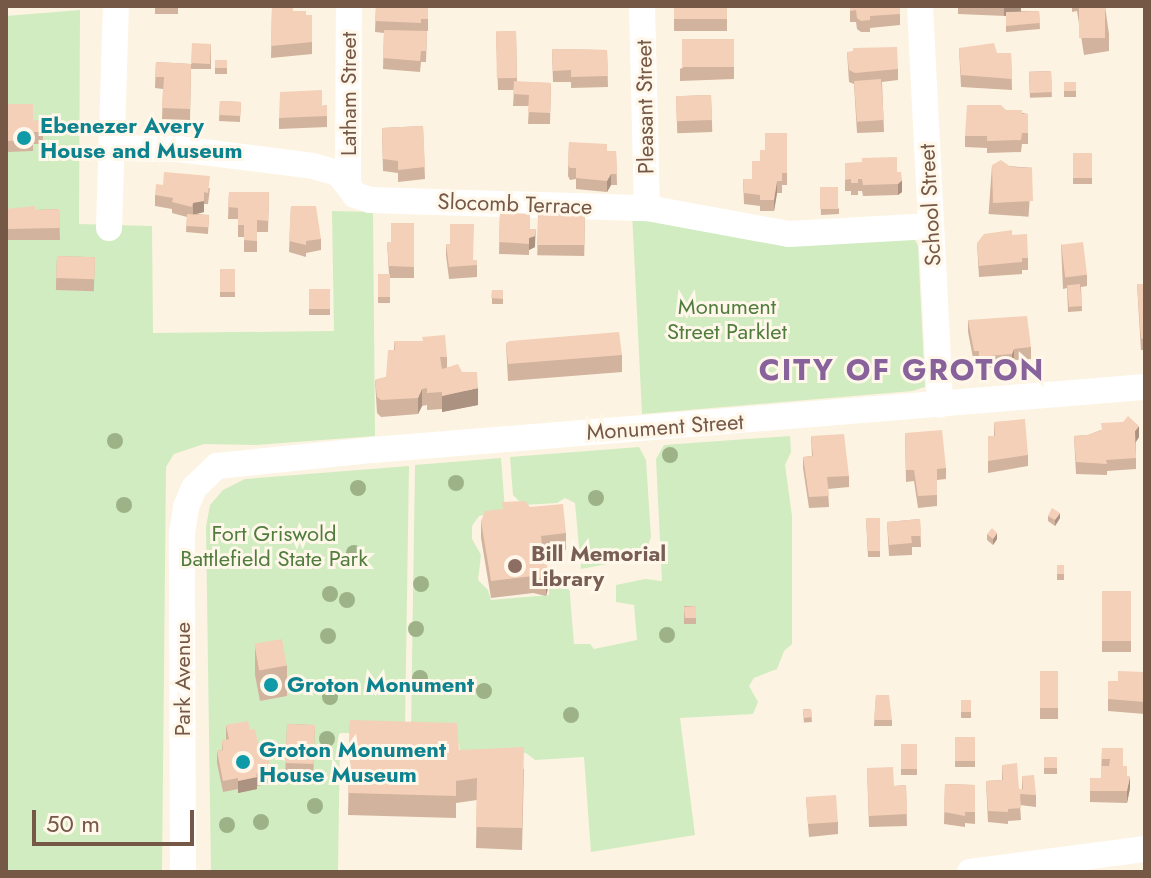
<!DOCTYPE html>
<style>
body{margin:0}
#map{position:relative;width:1151px;height:878px;overflow:hidden;background:#fdf3e2;font-family:Jost,sans-serif}
div>[style]{position:absolute}
.green>*{inset:0;background:#d1ecc0}
.minor>*{height:26px;margin:-13px;padding:0 13px;transform-origin:13px;border-radius:13px;background:#fff}
.trees>*{width:16px;height:16px;margin:-8px;border-radius:50%;background:#9eb288}
.wall>*{inset:0;background:#d2b39e;transform-origin:0 0}
.shaded-wall>*{inset:0;background:#ab9281}
.building>*{inset:0;background:#f4d0b8;transform-origin:0 0}
.dots>*{width:22px;height:22px;translate:-50% -50%;box-sizing:border-box;border:4px solid #fff7e9;border-radius:50%}
span{translate:-50% -50%;white-space:nowrap;text-align:center;line-height:1.15;-webkit-text-stroke:6px #fff7e9;paint-order:stroke}
.street-label{font-size:22px;color:#765847}
.culture-label{font-size:22px;color:#0d838f;font-weight:700}
.left{translate:0 -50%;text-align:left}
.park-label{font-size:22px;color:#507d3e}
.education-label{font-size:22px;color:#785e54;font-weight:700}
.district-label{font-size:30px;color:#88629a;font-weight:700;letter-spacing:2px}
.frame{position:absolute;inset:0;border:8px solid #765847;pointer-events:none}
.scale{position:absolute;left:32px;top:810px;width:162px;height:36px;box-sizing:border-box;border:4px solid #765847;border-top:0;padding-left:10px;font-size:24px;line-height:28px;white-space:nowrap;color:#765847;-webkit-text-stroke:6px #fff7e9;paint-order:stroke}
</style>
<div id="map">
<div class="green">
<div style="clip-path:polygon(80px 10px,79px 224px,152px 226px,153px 333px,334px 331px,332px 211px,373px 212px,375px 436px,256px 445px,204px 444px,174px 454px,166px 467px,162px 872px,6px 872px,6px 16px)"></div>
<div style="clip-path:polygon(632px 212px,914px 238px,918px 246px,925px 387px,912px 391px,642px 414px)"></div>
<div style="clip-path:polygon(790px 436px,791px 452px,785px 465px,792px 516px,792px 644px,784px 651px,777px 669px,754px 678px,749px 686px,758px 702px,753px 714px,680px 718px,695px 835px,591px 852px,584px 757px,535px 760px,526px 753px,460px 752px,459px 744px,411px 729px,415px 465px,501px 458px,505px 510px,479px 516px,472px 526px,472px 539px,481px 555px,478px 580px,488px 590px,491px 600px,549px 595px,549px 585px,569px 583px,574px 644px,590px 644px,594px 649px,637px 640px,634px 605px,616px 602px,616px 585px,645px 579px,662px 581px,656px 459px,664px 445px)"></div>
<div style="clip-path:polygon(639px 447px,646px 460px,651px 537px,644px 557px,581px 569px,575px 503px,565px 498px,557px 503px,523px 505px,513px 495px,510px 457px)"></div>
<div style="clip-path:polygon(409px 466px,405px 727px,402px 733px,340px 733px,338px 872px,211px 872px,206px 527px,210px 505px,223px 490px,245px 479px)"></div>
</div>
<div class="minor">
<div style="left:642px;top:6px;width:202px;rotate:88.6deg"></div>
<div style="left:920px;top:6px;width:399px;rotate:87.1deg"></div>
<div style="left:111px;top:148px;width:68px;rotate:0.8deg"></div>
<div style="left:179px;top:149px;width:135px;rotate:7.2deg"></div>
<div style="left:313px;top:166px;width:26px;rotate:16deg"></div>
<div style="left:338px;top:173px;width:28px;rotate:52deg"></div>
<div style="left:355px;top:195px;width:16px;rotate:18deg"></div>
<div style="left:370px;top:200px;width:277px;rotate:1.7deg"></div>
<div style="left:647px;top:208px;width:144px;rotate:10.4deg"></div>
<div style="left:789px;top:234px;width:142px;rotate:-3.2deg"></div>
<div style="left:348px;top:181px;width:175px;rotate:-89.7deg"></div>
<div style="left:109px;top:228px;width:222px;rotate:-88.2deg"></div>
<div style="left:183px;top:872px;width:339px;rotate:-90.2deg"></div>
<div style="left:182px;top:533px;width:26px;rotate:-81deg"></div>
<div style="left:186px;top:507px;width:21px;rotate:-67deg"></div>
<div style="left:194px;top:488px;width:32px;rotate:-44deg"></div>
<div style="left:217px;top:466px;width:157px;rotate:-5.9deg"></div>
<div style="left:373px;top:450px;width:775px;rotate:-4.67deg"></div>
<div style="left:970px;top:872px;width:177px;rotate:-7.5deg"></div>
</div>
<div class="trees">
<div style="left:115px;top:441px"></div>
<div style="left:670px;top:455px"></div>
<div style="left:456px;top:483px"></div>
<div style="left:358px;top:488px"></div>
<div style="left:596px;top:498px"></div>
<div style="left:124px;top:505px"></div>
<div style="left:354px;top:553px"></div>
<div style="left:421px;top:584px"></div>
<div style="left:330px;top:594px"></div>
<div style="left:347px;top:600px"></div>
<div style="left:416px;top:629px"></div>
<div style="left:667px;top:635px"></div>
<div style="left:328px;top:636px"></div>
<div style="left:420px;top:678px"></div>
<div style="left:484px;top:691px"></div>
<div style="left:330px;top:697px"></div>
<div style="left:571px;top:715px"></div>
<div style="left:327px;top:739px"></div>
<div style="left:315px;top:806px"></div>
<div style="left:261px;top:822px"></div>
<div style="left:227px;top:825px"></div>
</div>
<div class="wall">
<div style="left:155px;top:6px;width:23px;height:8px"></div>
<div style="clip-path:polygon(272px 6px,306px 15px,312px 15px,312px 54px,271px 58px)"></div>
<div style="clip-path:polygon(376px 6px,428px 8px,428px 31px,421px 31px,427px 31px,426px 62px,421px 62px,420px 72px,383px 69px,384px 33px,375px 32px)"></div>
<div style="left:674px;top:6px;width:53px;height:25px"></div>
<div style="clip-path:polygon(850px 6px,900px 6px,900px 25px,870px 28px,870px 32px,861px 32px,857px 29px,856px 22px,850px 22px)"></div>
<div style="clip-path:polygon(958px 6px,1021px 6px,1021px 11px,1039px 11px,1040px 29px,1006px 32px,1006px 16px,958px 14px)"></div>
<div style="clip-path:polygon(1072px 6px,1105px 6px,1109px 34px,1109px 51px,1084px 55px,1077px 11px,1072px 12px)"></div>
<div style="clip-path:polygon(516px 31px,517px 82px,551px 83px,550px 124px,528px 124px,529px 106px,513px 106px,514px 90px,498px 90px,496px 32px)"></div>
<div style="clip-path:polygon(734px 39px,734px 79px,680px 81px,680px 69px)"></div>
<div style="clip-path:polygon(211px 44px,211px 69px,191px 69px,190px 120px,162px 119px,163px 89px,155px 88px,156px 62px,191px 64px)"></div>
<div style="clip-path:polygon(959px 48px,997px 53px,1011px 53px,1012px 90px,961px 87px)"></div>
<div style="clip-path:polygon(552px 49px,607px 50px,608px 87px,571px 88px,571px 82px,553px 82px)"></div>
<div style="clip-path:polygon(847px 52px,898px 69px,898px 80px,882px 82px,884px 132px,857px 133px,854px 84px,849px 82px)"></div>
<div style="left:215px;top:60px;width:12px;height:14px"></div>
<div style="left:1051px;top:71px;width:26px;height:22px;rotate:88deg"></div>
<div style="left:1064px;top:82px;width:12px;height:15px"></div>
<div style="left:711px;top:95px;width:37px;height:35px;rotate:88deg"></div>
<div style="left:220px;top:101px;width:21px;height:20px;rotate:3deg"></div>
<div style="clip-path:polygon(6px 104px,33px 121px,43px 120px,43px 144px,33px 144px,33px 151px,6px 152px)"></div>
<div style="clip-path:polygon(327px 105px,327px 127px,279px 129px,279px 118px,322px 106px)"></div>
<div style="clip-path:polygon(1006px 110px,1028px 114px,1028px 144px,1022px 144px,1021px 152px,987px 153px,987px 148px,965px 147px,965px 136px)"></div>
<div style="clip-path:polygon(423px 126px,425px 179px,398px 182px,398px 173px,383px 171px,382px 128px)"></div>
<div style="clip-path:polygon(787px 133px,787px 185px,782px 185px,782px 193px,777px 193px,774px 211px,760px 211px,760px 206px,744px 204px,743px 179px,752px 179px,765px 150px)"></div>
<div style="clip-path:polygon(569px 142px,607px 151px,616px 151px,617px 185px,611px 185px,607px 192px,576px 189px,576px 179px,570px 180px,568px 176px)"></div>
<div style="left:1073px;top:153px;width:19px;height:31px"></div>
<div style="clip-path:polygon(845px 163px,897px 172px,902px 192px,898px 195px,863px 196px,862px 191px,858px 191px,858px 195px,851px 195px,851px 191px,845px 191px)"></div>
<div style="left:992px;top:165px;width:40px;height:49px;rotate:4deg"></div>
<div style="clip-path:polygon(820px 187px,839px 209px,839px 214px,821px 215px)"></div>
<div style="clip-path:polygon(210px 188px,208px 204px,204px 204px,204px 212px,195px 214px,209px 215px,208px 234px,186px 232px,187px 217px,172px 213px,172px 209px,155px 206px,155px 195px)"></div>
<div style="clip-path:polygon(229px 192px,269px 192px,268px 232px,257px 232px,257px 252px,244px 252px,244px 237px,238px 237px,238px 219px,228px 219px)"></div>
<div style="clip-path:polygon(291px 206px,321px 239px,321px 250px,306px 253px,306px 257px,289px 252px)"></div>
<div style="clip-path:polygon(6px 209px,35px 210px,59px 209px,60px 240px,6px 240px)"></div>
<div style="clip-path:polygon(500px 212px,530px 229px,536px 229px,535px 247px,529px 250px,529px 255px,499px 254px)"></div>
<div style="left:585px;top:213px;width:43px;height:47px;rotate:91deg"></div>
<div style="clip-path:polygon(414px 223px,414px 278px,390px 278px,390px 303px,378px 303px,378px 274px,389px 274px,387px 242px,391px 242px)"></div>
<div style="clip-path:polygon(977px 243px,1028px 258px,1028px 270px,1022px 270px,1022px 274px,979px 277px)"></div>
<div style="clip-path:polygon(446px 244px,473px 260px,477px 260px,477px 277px,449px 279px,446px 255px)"></div>
<div style="clip-path:polygon(1061px 244px,1087px 275px,1087px 286px,1081px 287px,1082px 311px,1068px 312px,1067px 288px,1063px 289px)"></div>
<div style="left:57px;top:256px;width:38px;height:34px;rotate:2deg"></div>
<div style="left:220px;top:269px;width:15px;height:28px"></div>
<div style="clip-path:polygon(1137px 284px,1145px 284px,1145px 350px,1141px 350px)"></div>
<div style="left:309px;top:289px;width:21px;height:26px"></div>
<div style="left:492px;top:290px;width:11px;height:14px"></div>
<div style="clip-path:polygon(968px 320px,1031px 347px,1031px 359px,1014px 360px,1012px 366px,979px 368px,979px 363px,974px 363px,968px 332px)"></div>
<div style="clip-path:polygon(394px 341px,447px 357px,447px 367px,478px 405px,442px 412px,442px 409px,427px 410px,427px 405px,422px 406px,418px 414px,381px 417px,377px 413px,375px 380px,386px 377px,394px 350px)"></div>
<div style="clip-path:polygon(506px 343px,622px 355px,622px 372px,508px 381px)"></div>
<div style="clip-path:polygon(994px 422px,1028px 455px,1028px 466px,988px 473px,988px 436px,994px 436px)"></div>
<div style="clip-path:polygon(1101px 430px,1139px 437px,1136px 442px,1136px 469px,1107px 471px,1107px 475px,1076px 474px,1074px 436px,1088px 435px)"></div>
<div style="clip-path:polygon(905px 433px,946px 468px,946px 479px,937px 480px,937px 506px,918px 508px,914px 481px,906px 482px)"></div>
<div style="clip-path:polygon(811px 436px,849px 476px,849px 487px,828px 489px,829px 507px,809px 508px,803px 468px,803px 457px,812px 456px)"></div>
<div style="clip-path:polygon(530px 507px,566px 533px,566px 550px,543px 552px,544px 563px,549px 584px,546px 596px,533px 593px,491px 598px,481px 538px,481px 521px)"></div>
<div style="clip-path:polygon(1048px 516px,1060px 518px,1055px 526px,1048px 521px)"></div>
<div style="clip-path:polygon(866px 518px,880px 518px,880px 557px,868px 557px)"></div>
<div style="clip-path:polygon(920px 519px,921px 547px,912px 547px,912px 555px,889px 556px,887px 522px)"></div>
<div style="clip-path:polygon(987px 534px,997px 539px,993px 545px,987px 540px)"></div>
<div style="left:1057px;top:565px;width:7px;height:15px"></div>
<div style="left:1102px;top:591px;width:29px;height:61px"></div>
<div style="left:696px;top:606px;width:18px;height:12px;rotate:90deg"></div>
<div style="clip-path:polygon(255px 645px,287px 666px,287px 696px,260px 701px,255px 675px)"></div>
<div style="left:1040px;top:671px;width:18px;height:48px"></div>
<div style="clip-path:polygon(1145px 672px,1145px 714px,1108px 711px,1108px 681px,1118px 681px)"></div>
<div style="clip-path:polygon(876px 695px,892px 720px,892px 726px,874px 726px)"></div>
<div style="left:961px;top:700px;width:10px;height:18px"></div>
<div style="left:811px;top:709px;width:13px;height:8px;rotate:86deg"></div>
<div style="clip-path:polygon(350px 720px,524px 769px,522px 850px,476px 848px,477px 800px,456px 803px,456px 818px,348px 815px)"></div>
<div style="left:287px;top:724px;width:28px;height:50px;rotate:2deg"></div>
<div style="clip-path:polygon(226px 725px,250px 730px,258px 743px,271px 771px,271px 783px,257px 786px,257px 789px,238px 793px,238px 789px,223px 792px,217px 763px,217px 751px,222px 750px,222px 741px,226px 740px)"></div>
<div style="left:955px;top:737px;width:20px;height:30px"></div>
<div style="left:901px;top:744px;width:16px;height:31px"></div>
<div style="clip-path:polygon(1102px 748px,1123px 766px,1130px 788px,1127px 803px,1090px 802px,1090px 778px,1101px 778px)"></div>
<div style="left:1044px;top:757px;width:13px;height:17px"></div>
<div style="clip-path:polygon(1002px 765px,1019px 789px,1022px 789px,1022px 776px,1036px 795px,1036px 807px,1020px 805px,1021px 820px,1008px 821px,1008px 824px,988px 822px,986px 781px,1002px 780px)"></div>
<div style="clip-path:polygon(867px 768px,894px 786px,906px 785px,907px 826px,869px 827px)"></div>
<div style="clip-path:polygon(945px 784px,975px 785px,975px 824px,965px 823px,965px 827px,944px 824px)"></div>
<div style="clip-path:polygon(806px 798px,838px 822px,838px 834px,809px 837px)"></div>
</div>
<div class="shaded-wall">
<div style="clip-path:polygon(1004px 6px,1021px 6px,1021px 12px,1004px 16px)"></div>
<div style="clip-path:polygon(611px 174px,611px 185px,607px 192px,607px 181px)"></div>
<div style="clip-path:polygon(902px 180px,902px 192px,898px 195px,898px 184px)"></div>
<div style="clip-path:polygon(777px 181px,777px 193px,774px 211px,774px 200px)"></div>
<div style="clip-path:polygon(204px 192px,204px 212px,193px 215px,193px 203px)"></div>
<div style="clip-path:polygon(535px 236px,535px 247px,529px 250px,529px 255px,529px 238px)"></div>
<div style="clip-path:polygon(1014px 349px,1014px 360px,1012px 366px,1012px 354px)"></div>
<div style="clip-path:polygon(478px 388px,478px 405px,442px 412px,442px 396px)"></div>
<div style="clip-path:polygon(422px 389px,422px 406px,418px 414px,418px 398px)"></div>
<div style="clip-path:polygon(1139px 426px,1139px 437px,1135px 443px,1135px 431px)"></div>
<div style="clip-path:polygon(1060px 513px,1060px 518px,1055px 526px,1055px 520px)"></div>
<div style="clip-path:polygon(997px 533px,997px 539px,993px 545px,993px 539px)"></div>
<div style="clip-path:polygon(549px 567px,549px 584px,546px 596px,546px 580px)"></div>
<div style="clip-path:polygon(1130px 776px,1130px 788px,1127px 803px,1127px 791px)"></div>
<div style="clip-path:polygon(257px 777px,257px 789px,238px 793px,238px 781px)"></div>
</div>
<div class="building">
<div style="clip-path:polygon(272px 6px,293px 6px,293px 11px,306px 11px,306px 15px,312px 15px,312px 42px,271px 46px)"></div>
<div style="clip-path:polygon(376px 6px,421px 6px,421px 7px,428px 8px,428px 19px,421px 19px,421px 23px,375px 21px)"></div>
<div style="left:674px;top:6px;width:53px;height:13px"></div>
<div style="clip-path:polygon(850px 6px,900px 6px,900px 14px,870px 16px,870px 20px,861px 21px,857px 18px,856px 10px,850px 11px)"></div>
<div style="left:1079px;top:6px;width:26px;height:32px"></div>
<div style="clip-path:polygon(1039px 11px,1040px 23px,1006px 26px,1006px 12px)"></div>
<div style="clip-path:polygon(384px 30px,427px 31px,426px 51px,421px 51px,420px 61px,383px 58px)"></div>
<div style="left:516px;top:31px;width:47px;height:20px;rotate:89deg"></div>
<div style="left:734px;top:39px;width:28px;height:52px;rotate:90deg"></div>
<div style="left:192px;top:43px;width:19px;height:20px;rotate:3deg"></div>
<div style="clip-path:polygon(994px 43px,997px 53px,1011px 53px,1012px 79px,961px 75px,959px 48px)"></div>
<div style="clip-path:polygon(897px 47px,898px 69px,855px 73px,849px 70px,847px 52px,853px 51px,853px 48px)"></div>
<div style="clip-path:polygon(552px 49px,607px 50px,608px 76px,571px 77px,571px 70px,553px 71px)"></div>
<div style="left:215px;top:60px;width:12px;height:8px"></div>
<div style="clip-path:polygon(156px 62px,191px 64px,190px 109px,162px 108px,164px 77px,155px 77px)"></div>
<div style="left:1051px;top:71px;width:21px;height:22px;rotate:87deg"></div>
<div style="left:881px;top:79px;width:41px;height:27px;rotate:86deg"></div>
<div style="clip-path:polygon(514px 81px,551px 83px,550px 113px,528px 112px,529px 95px,513px 94px)"></div>
<div style="left:1064px;top:82px;width:12px;height:9px"></div>
<div style="clip-path:polygon(322px 90px,322px 106px,327px 105px,327px 116px,279px 118px,280px 92px)"></div>
<div style="left:711px;top:95px;width:25px;height:35px;rotate:88deg"></div>
<div style="left:220px;top:101px;width:21px;height:14px;rotate:3deg"></div>
<div style="clip-path:polygon(6px 104px,33px 104px,33px 121px,43px 120px,43px 132px,33px 132px,33px 140px,6px 141px)"></div>
<div style="clip-path:polygon(967px 105px,1001px 105px,1006px 110px,1022px 110px,1022px 114px,1028px 114px,1028px 133px,1022px 133px,1021px 140px,987px 141px,987px 136px,965px 136px)"></div>
<div style="clip-path:polygon(423px 126px,425px 167px,398px 170px,398px 161px,383px 159px,382px 128px)"></div>
<div style="clip-path:polygon(765px 133px,787px 133px,787px 173px,782px 173px,782px 181px,777px 181px,774px 200px,760px 200px,760px 195px,744px 193px,743px 179px,752px 179px,752px 161px,760px 161px,760px 150px,765px 150px)"></div>
<div style="clip-path:polygon(569px 142px,607px 144px,607px 151px,616px 151px,617px 174px,611px 174px,607px 181px,576px 178px,576px 168px,570px 168px,568px 164px)"></div>
<div style="left:1073px;top:153px;width:19px;height:25px"></div>
<div style="clip-path:polygon(897px 157px,897px 172px,901px 172px,902px 180px,898px 184px,863px 185px,862px 179px,858px 179px,858px 183px,851px 183px,851px 179px,845px 180px,845px 163px,862px 162px,862px 158px)"></div>
<div style="clip-path:polygon(1001px 160px,1011px 167px,1032px 168px,1033px 201px,993px 203px,992px 165px)"></div>
<div style="clip-path:polygon(164px 172px,210px 176px,208px 193px,204px 192px,204px 201px,193px 203px,192px 207px,172px 202px,173px 198px,155px 195px,156px 184px,163px 185px)"></div>
<div style="left:820px;top:187px;width:18px;height:22px"></div>
<div style="clip-path:polygon(229px 192px,269px 192px,268px 221px,257px 220px,257px 241px,244px 240px,244px 225px,238px 225px,238px 208px,228px 207px)"></div>
<div style="clip-path:polygon(35px 206px,35px 210px,59px 209px,60px 228px,6px 229px,6px 209px)"></div>
<div style="clip-path:polygon(291px 206px,316px 206px,321px 239px,306px 241px,306px 245px,289px 241px)"></div>
<div style="clip-path:polygon(551px 206px,585px 213px,584px 245px,538px 245px,538px 217px)"></div>
<div style="clip-path:polygon(500px 212px,530px 214px,530px 229px,536px 229px,535px 236px,529px 238px,529px 244px,499px 242px)"></div>
<div style="left:187px;top:214px;width:22px;height:12px;rotate:3deg"></div>
<div style="clip-path:polygon(391px 223px,414px 223px,414px 267px,389px 266px,387px 242px,391px 242px)"></div>
<div style="clip-path:polygon(450px 224px,474px 224px,473px 260px,477px 260px,477px 265px,449px 267px,446px 244px,450px 244px)"></div>
<div style="clip-path:polygon(1012px 230px,1012px 235px,1027px 234px,1028px 258px,1022px 258px,1022px 262px,979px 266px,977px 243px,984px 234px)"></div>
<div style="left:1083px;top:242px;width:33px;height:22px;rotate:83deg"></div>
<div style="left:57px;top:256px;width:38px;height:22px;rotate:2deg"></div>
<div style="left:220px;top:269px;width:15px;height:23px"></div>
<div style="left:378px;top:274px;width:12px;height:23px"></div>
<div style="left:1080px;top:284px;width:22px;height:13px;rotate:85deg"></div>
<div style="clip-path:polygon(1137px 284px,1145px 284px,1145px 338px,1141px 339px)"></div>
<div style="left:309px;top:289px;width:21px;height:20px"></div>
<div style="clip-path:polygon(492px 290px,503px 290px,503px 299px,491px 298px)"></div>
<div style="clip-path:polygon(1027px 316px,1031px 347px,1014px 349px,1012px 354px,979px 357px,979px 351px,974px 351px,968px 320px)"></div>
<div style="clip-path:polygon(619px 332px,622px 355px,508px 364px,506px 343px,510px 341px)"></div>
<div style="clip-path:polygon(445px 335px,447px 357px,440px 357px,442px 369px,458px 364px,462px 372px,477px 372px,478px 388px,442px 396px,442px 392px,427px 393px,427px 388px,422px 389px,418px 398px,381px 400px,377px 397px,375px 380px,386px 377px,388px 350px,395px 350px,394px 341px,423px 341px,422px 337px)"></div>
<div style="clip-path:polygon(1128px 416px,1139px 426px,1135px 431px,1136px 458px,1106px 460px,1107px 464px,1076px 462px,1074px 436px,1088px 435px,1102px 430px,1101px 423px,1123px 422px)"></div>
<div style="clip-path:polygon(1025px 419px,1028px 455px,988px 461px,988px 436px,995px 436px,994px 422px)"></div>
<div style="clip-path:polygon(942px 430px,946px 468px,937px 469px,937px 495px,918px 496px,914px 470px,906px 470px,905px 433px)"></div>
<div style="clip-path:polygon(844px 434px,849px 476px,827px 477px,829px 496px,809px 497px,803px 457px,813px 456px,811px 436px)"></div>
<div style="clip-path:polygon(525px 501px,530px 507px,563px 504px,566px 533px,541px 536px,544px 563px,549px 567px,546px 580px,533px 576px,491px 581px,481px 521px,485px 511px,503px 509px,502px 502px)"></div>
<div style="clip-path:polygon(1052px 508px,1060px 513px,1055px 520px,1048px 516px)"></div>
<div style="clip-path:polygon(866px 518px,880px 518px,880px 551px,868px 551px)"></div>
<div style="clip-path:polygon(920px 519px,921px 536px,911px 536px,912px 543px,889px 545px,887px 522px)"></div>
<div style="clip-path:polygon(992px 528px,997px 533px,993px 539px,987px 534px)"></div>
<div style="left:1057px;top:565px;width:7px;height:9px"></div>
<div style="left:1102px;top:591px;width:29px;height:50px"></div>
<div style="clip-path:polygon(696px 606px,696px 618px,685px 618px,684px 607px)"></div>
<div style="left:282px;top:639px;width:27px;height:28px;rotate:80deg"></div>
<div style="left:1040px;top:671px;width:18px;height:37px"></div>
<div style="clip-path:polygon(1118px 671px,1145px 672px,1145px 702px,1108px 699px,1108px 681px,1118px 681px)"></div>
<div style="clip-path:polygon(876px 695px,889px 695px,892px 720px,874px 720px)"></div>
<div style="left:961px;top:700px;width:10px;height:12px"></div>
<div style="left:811px;top:709px;width:8px;height:8px;rotate:83deg"></div>
<div style="clip-path:polygon(350px 720px,457px 723px,459px 750px,524px 747px,522px 828px,476px 827px,477px 778px,456px 781px,456px 796px,348px 793px)"></div>
<div style="clip-path:polygon(248px 721px,250px 730px,255px 729px,258px 743px,265px 742px,271px 771px,256px 774px,257px 777px,238px 781px,238px 778px,223px 781px,217px 751px,223px 750px,222px 741px,229px 739px,226px 725px)"></div>
<div style="left:287px;top:724px;width:28px;height:39px;rotate:2deg"></div>
<div style="left:955px;top:737px;width:20px;height:24px"></div>
<div style="left:901px;top:744px;width:16px;height:25px"></div>
<div style="clip-path:polygon(1102px 748px,1123px 748px,1123px 766px,1127px 766px,1127px 776px,1130px 776px,1127px 791px,1090px 791px,1090px 778px,1101px 778px,1101px 766px,1109px 766px,1110px 759px,1102px 759px)"></div>
<div style="left:1044px;top:757px;width:13px;height:11px"></div>
<div style="clip-path:polygon(1017px 763px,1019px 789px,1023px 789px,1022px 776px,1034px 775px,1036px 795px,1020px 794px,1021px 808px,1008px 809px,1008px 812px,988px 811px,986px 781px,1003px 780px,1002px 765px)"></div>
<div style="clip-path:polygon(893px 767px,894px 786px,906px 785px,907px 814px,869px 816px,867px 768px)"></div>
<div style="clip-path:polygon(945px 784px,975px 785px,975px 812px,965px 812px,965px 816px,944px 812px)"></div>
<div style="left:836px;top:795px;width:27px;height:30px;rotate:86deg"></div>
</div>
<div class="dots">
<div style="left:24px;top:138px;background:#0f9aa8"></div>
<div style="left:515px;top:566px;background:#8d6e63"></div>
<div style="left:271px;top:685px;background:#0f9aa8"></div>
<div style="left:243px;top:762px;background:#0f9aa8"></div>
</div>
<div class="street-label">
<span style="left:349px;top:94px;rotate:-90deg">Latham Street</span>
<span style="left:645px;top:107px;rotate:-91deg">Pleasant Street</span>
<span style="left:515px;top:204px;rotate:2deg">Slocomb Terrace</span>
<span style="left:930px;top:205px;rotate:-93deg">School Street</span>
<span style="left:665px;top:427px;rotate:-4deg">Monument Street</span>
<span style="left:183px;top:679px;rotate:-90deg">Park Avenue</span>
</div>
<div class="culture-label">
<span class="left" style="left:40px;top:138px">Ebenezer Avery<br>House and Museum</span>
<span class="left" style="left:287px;top:685px">Groton Monument</span>
<span class="left" style="left:259px;top:762px">Groton Monument<br>House Museum</span>
</div>
<div class="park-label">
<span style="left:727px;top:319px">Monument<br>Street Parklet</span>
<span style="left:274px;top:546px">Fort Griswold<br>Battlefield State Park</span>
</div>
<div class="education-label">
<span class="left" style="left:531px;top:566px">Bill Memorial<br>Library</span>
</div>
<div class="district-label">
<span style="left:902px;top:370px">CITY OF GROTON</span>
</div>
<div class="frame"></div>
<div class="scale">50 m</div>
</div>
